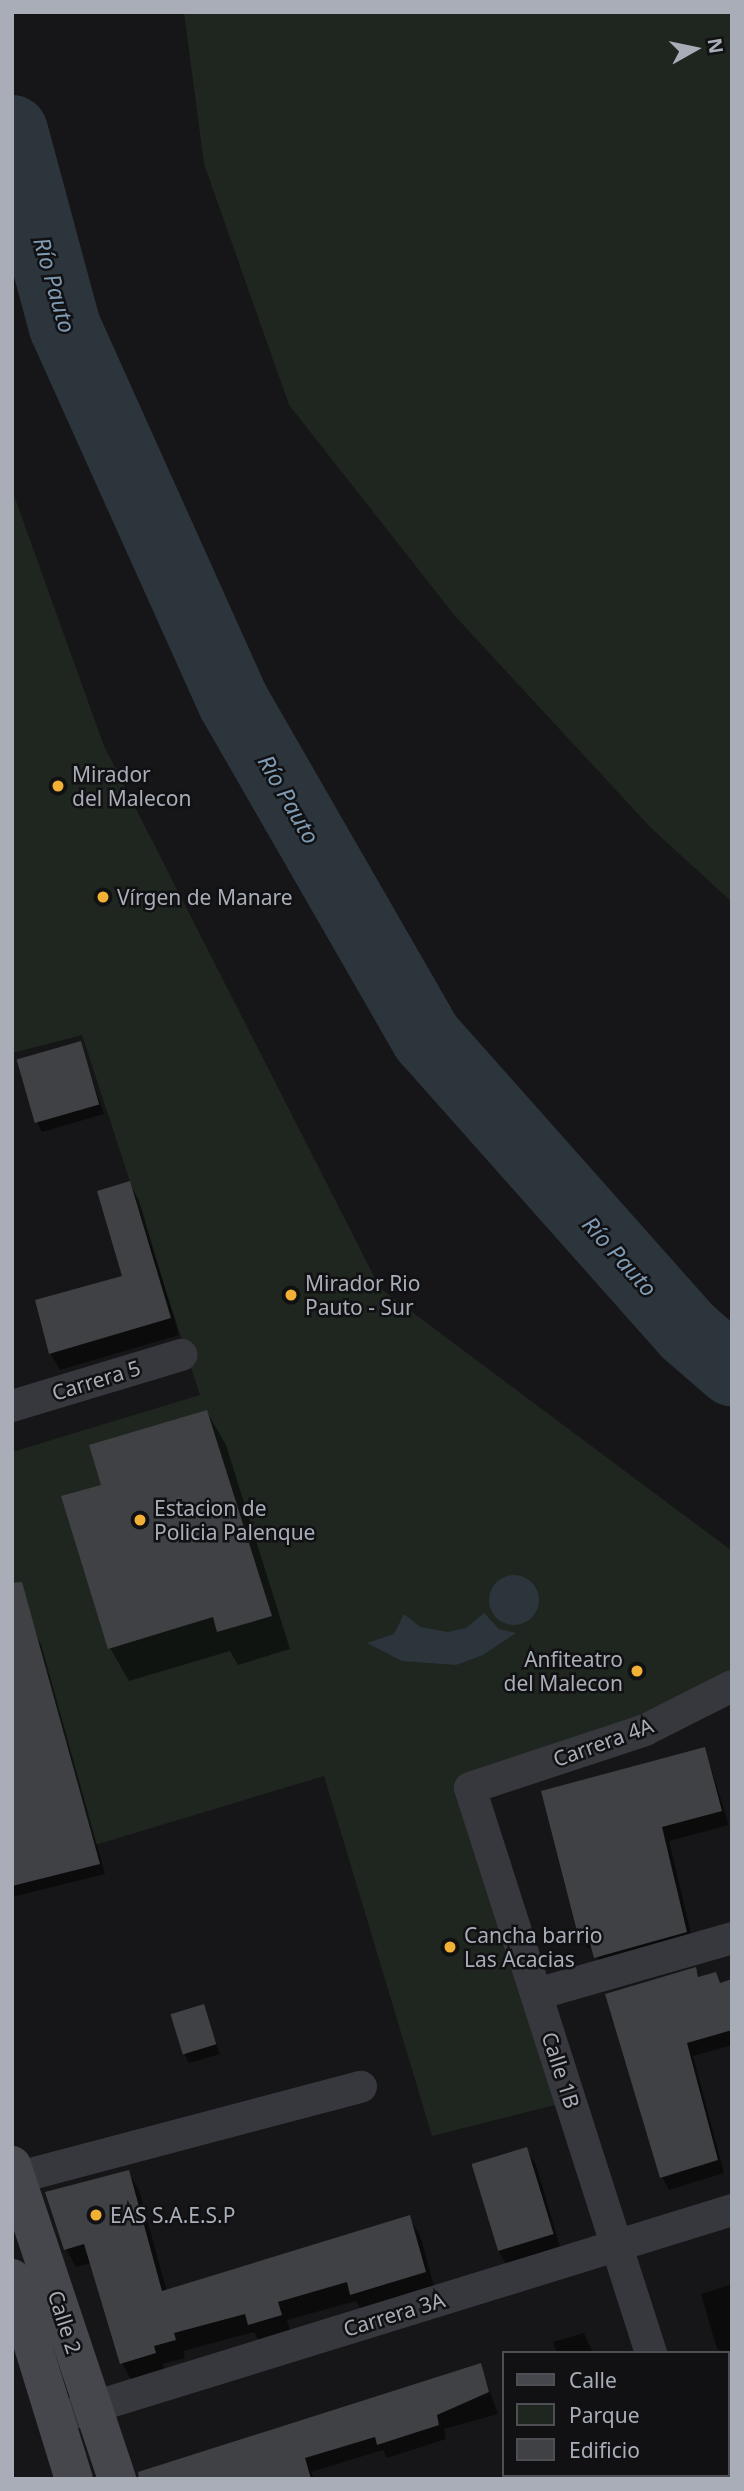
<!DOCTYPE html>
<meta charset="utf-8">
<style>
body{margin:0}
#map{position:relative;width:744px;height:2491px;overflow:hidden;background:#161618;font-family:"Noto Sans",sans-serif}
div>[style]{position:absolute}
.green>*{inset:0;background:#1e261f}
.water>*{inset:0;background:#2c353c}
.round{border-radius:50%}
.shadow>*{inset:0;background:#0007;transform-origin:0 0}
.river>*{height:72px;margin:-36px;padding:0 36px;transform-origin:36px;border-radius:36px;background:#2c353c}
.building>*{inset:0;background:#404145;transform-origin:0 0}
.street>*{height:32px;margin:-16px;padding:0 16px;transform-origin:16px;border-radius:16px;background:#37383d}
.secondary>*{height:38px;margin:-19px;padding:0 19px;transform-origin:19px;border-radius:19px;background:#45474d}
.dots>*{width:19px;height:19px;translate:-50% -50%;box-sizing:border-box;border:4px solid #111113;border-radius:50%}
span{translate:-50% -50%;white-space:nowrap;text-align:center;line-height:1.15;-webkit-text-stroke:5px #111113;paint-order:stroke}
.poi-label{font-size:21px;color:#a8adb8}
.left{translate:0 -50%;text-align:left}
.right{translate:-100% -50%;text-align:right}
.street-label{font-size:21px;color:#a8adb8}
.water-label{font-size:23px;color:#7f9bb3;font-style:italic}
.frame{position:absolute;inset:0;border:14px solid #a8adb8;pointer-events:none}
.legend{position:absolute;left:502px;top:2351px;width:228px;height:126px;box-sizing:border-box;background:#111113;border:2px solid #4d4f55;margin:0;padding:9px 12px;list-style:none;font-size:21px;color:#a8adb8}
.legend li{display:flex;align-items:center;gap:14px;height:35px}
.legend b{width:35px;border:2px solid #4d4f55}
.north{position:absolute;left:660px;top:14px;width:70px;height:70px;-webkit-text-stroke:5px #111113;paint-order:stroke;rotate:81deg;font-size:19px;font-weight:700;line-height:28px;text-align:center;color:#a8adb8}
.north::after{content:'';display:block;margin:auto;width:24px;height:32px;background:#a8adb8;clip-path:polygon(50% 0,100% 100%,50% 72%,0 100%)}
</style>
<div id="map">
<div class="green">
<div style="clip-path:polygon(184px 12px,732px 12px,732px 902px,651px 828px,455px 616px,289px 405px,204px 164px)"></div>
<div style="clip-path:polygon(12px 490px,104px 746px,380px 1288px,732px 1551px,732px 1674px,633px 1726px,455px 1783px,555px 2105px,432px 2136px,324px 1776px,95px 1845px,36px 1632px,12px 1634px,12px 1452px,200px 1395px,82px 1035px,12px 1053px)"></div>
</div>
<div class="water">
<div class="round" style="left:489px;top:1575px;width:50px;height:50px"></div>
<div style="clip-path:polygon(484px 1613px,499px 1629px,516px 1633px,483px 1655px,456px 1665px,402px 1661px,367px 1643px,394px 1634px,404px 1614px,420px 1627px,448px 1632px,466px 1628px)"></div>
</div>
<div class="shadow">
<div style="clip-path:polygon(80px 1043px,104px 1114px,42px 1132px,37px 1122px)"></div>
<div style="clip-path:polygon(129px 1183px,139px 1200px,179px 1335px,60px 1370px,50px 1353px,124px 1277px)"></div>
<div style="clip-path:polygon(207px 1412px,226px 1445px,290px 1649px,238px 1665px,230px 1651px,129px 1681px,110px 1648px,103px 1486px)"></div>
<div style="clip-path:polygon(12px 1628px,35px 1634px,41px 1644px,105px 1874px,12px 1897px)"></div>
<div style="clip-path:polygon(705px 1749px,729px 1825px,669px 1841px,694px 1946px,604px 1972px,593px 1946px,588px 1948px,580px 1934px)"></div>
<div style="clip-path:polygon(695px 1969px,700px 1978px,715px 1974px,721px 1984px,732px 1981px,732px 2045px,693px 2056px,724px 2173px,669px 2190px,662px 2177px)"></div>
<div style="clip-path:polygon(203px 2006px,220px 2054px,189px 2063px,184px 2053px)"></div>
<div style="clip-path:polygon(526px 2149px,536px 2165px,561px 2250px,507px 2266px,498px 2250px)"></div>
<div style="clip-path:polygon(128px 2172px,139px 2190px,167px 2292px,409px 2217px,420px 2235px,435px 2290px,362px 2312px,356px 2301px,287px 2320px,291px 2333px,260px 2343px,254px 2332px,183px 2351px,185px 2358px,163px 2364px,165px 2371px,132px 2381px,122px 2363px,91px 2263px,76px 2267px,66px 2249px)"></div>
<div style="clip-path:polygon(732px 2284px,732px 2366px,728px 2367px,728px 2353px,717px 2349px,701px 2294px)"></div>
<div style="clip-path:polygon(584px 2333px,593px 2353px,557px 2353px,553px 2342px)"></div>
<div style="clip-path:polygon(480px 2365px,498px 2414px,444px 2429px,446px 2439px,387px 2458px,383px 2450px,311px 2472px,314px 2479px,163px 2479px)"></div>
<div style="left:539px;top:2475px;width:93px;height:4px"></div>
</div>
<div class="river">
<div style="left:12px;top:131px;width:203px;rotate:74.9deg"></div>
<div style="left:65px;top:327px;width:410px;rotate:65.8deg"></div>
<div style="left:233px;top:701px;width:389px;rotate:60.1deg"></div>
<div style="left:427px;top:1038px;width:392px;rotate:48.4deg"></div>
<div style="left:687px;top:1331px;width:60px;rotate:40.9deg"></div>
</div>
<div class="building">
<div style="left:81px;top:1041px;width:66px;height:67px;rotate:74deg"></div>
<div style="clip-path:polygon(130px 1181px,171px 1318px,49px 1354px,35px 1300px,122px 1276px,97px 1191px)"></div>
<div style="clip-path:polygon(207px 1410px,272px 1616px,217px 1632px,213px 1617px,108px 1649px,61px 1496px,101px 1485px,89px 1445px)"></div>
<div style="clip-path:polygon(22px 1582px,100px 1864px,12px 1886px,12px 1583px)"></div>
<div style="clip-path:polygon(705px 1747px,722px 1811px,662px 1827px,687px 1932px,594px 1958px,587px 1932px,578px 1935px,541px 1791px)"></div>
<div style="clip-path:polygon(696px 1967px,698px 1977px,716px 1972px,720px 1983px,732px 1979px,732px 2030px,687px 2043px,718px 2160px,660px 2178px,605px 1994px)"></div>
<div style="left:204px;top:2004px;width:42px;height:35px;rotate:73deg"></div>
<div style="left:527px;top:2147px;width:91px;height:58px;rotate:73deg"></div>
<div style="clip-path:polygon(129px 2170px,162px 2291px,410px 2215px,426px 2272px,350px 2295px,347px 2282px,278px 2302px,282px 2315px,248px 2325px,245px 2314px,174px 2333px,176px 2340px,154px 2346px,156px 2353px,120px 2364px,84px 2244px,64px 2250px,45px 2192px)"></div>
<div style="clip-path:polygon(481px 2363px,489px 2392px,437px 2415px,439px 2425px,377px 2445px,375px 2437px,305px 2458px,311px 2479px,139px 2479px,138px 2472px)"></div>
</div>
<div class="street">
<div style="left:12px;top:1406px;width:177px;rotate:-16.8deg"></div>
<div style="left:537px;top:1994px;width:203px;rotate:-16deg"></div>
<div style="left:12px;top:2179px;width:361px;rotate:-14.8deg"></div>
<div style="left:651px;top:2353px;width:593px;rotate:-107.76deg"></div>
<div style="left:470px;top:1788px;width:184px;rotate:-18.3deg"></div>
<div style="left:645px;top:1730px;width:97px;rotate:-26.8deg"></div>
<div style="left:71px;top:2414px;width:692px;rotate:-17.15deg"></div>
<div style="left:690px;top:2475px;width:4px;rotate:63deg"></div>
</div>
<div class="secondary">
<div style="left:12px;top:2165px;width:331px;rotate:71.5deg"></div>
<div style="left:12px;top:2278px;width:210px;rotate:72.9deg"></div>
</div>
<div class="dots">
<div style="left:58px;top:786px;background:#f2b134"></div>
<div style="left:103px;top:897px;background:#f2b134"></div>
<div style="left:291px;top:1295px;background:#f2b134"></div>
<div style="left:140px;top:1520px;background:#f2b134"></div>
<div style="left:637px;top:1671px;background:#f2b134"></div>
<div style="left:450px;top:1947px;background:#f2b134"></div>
<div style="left:96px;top:2215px;background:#f2b134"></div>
</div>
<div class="poi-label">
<span class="left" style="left:72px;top:786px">Mirador<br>del Malecon</span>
<span class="left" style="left:117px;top:897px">Vírgen de Manare</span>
<span class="left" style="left:305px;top:1295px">Mirador Rio<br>Pauto - Sur</span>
<span class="left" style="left:154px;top:1520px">Estacion de<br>Policia Palenque</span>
<span class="right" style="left:623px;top:1671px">Anfiteatro<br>del Malecon</span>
<span class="left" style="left:464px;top:1947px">Cancha barrio<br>Las Acacias</span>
<span class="left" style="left:110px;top:2215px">EAS S.A.E.S.P</span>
</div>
<div class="street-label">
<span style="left:96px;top:1380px;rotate:-17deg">Carrera 5</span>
<span style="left:603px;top:1742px;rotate:-20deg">Carrera 4A</span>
<span style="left:561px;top:2070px;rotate:72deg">Calle 1B</span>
<span style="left:394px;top:2314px;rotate:-17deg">Carrera 3A</span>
<span style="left:65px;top:2322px;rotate:72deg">Calle 2</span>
</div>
<div class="water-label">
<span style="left:55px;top:285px;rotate:74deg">Río Pauto</span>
<span style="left:289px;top:799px;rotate:60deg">Río Pauto</span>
<span style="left:620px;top:1256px;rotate:48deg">Río Pauto</span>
</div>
<div class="frame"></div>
<ul class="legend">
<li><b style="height:9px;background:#45474d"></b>Calle</li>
<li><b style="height:19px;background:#1e261f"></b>Parque</li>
<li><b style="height:19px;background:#404145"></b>Edificio</li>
</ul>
<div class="north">N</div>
</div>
